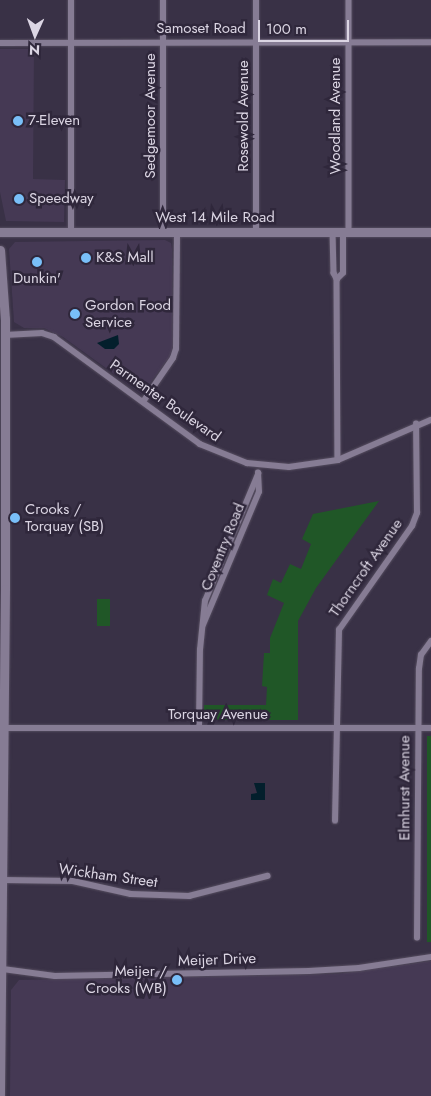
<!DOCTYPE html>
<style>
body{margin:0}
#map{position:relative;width:431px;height:1096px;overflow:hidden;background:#393146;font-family:Jost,sans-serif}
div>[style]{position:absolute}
.built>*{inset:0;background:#453954}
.green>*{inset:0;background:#205727;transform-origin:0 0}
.water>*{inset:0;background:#031f2c}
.roads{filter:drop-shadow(0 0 1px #554d5f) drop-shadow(0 0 1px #554d5f)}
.minor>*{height:5.5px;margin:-2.75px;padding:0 2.75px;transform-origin:2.75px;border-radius:2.75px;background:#867c94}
.secondary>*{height:9px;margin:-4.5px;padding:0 4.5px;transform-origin:4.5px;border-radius:4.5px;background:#867c94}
.dots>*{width:14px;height:14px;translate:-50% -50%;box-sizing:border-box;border:2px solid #2f273b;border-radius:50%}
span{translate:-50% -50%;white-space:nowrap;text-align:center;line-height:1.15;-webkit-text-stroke:5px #2f273b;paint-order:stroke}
.street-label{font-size:15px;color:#dbd5e3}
.poi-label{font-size:15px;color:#dbd5e3}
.left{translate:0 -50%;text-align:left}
.right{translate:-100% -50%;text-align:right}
.north{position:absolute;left:10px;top:10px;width:50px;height:50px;-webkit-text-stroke:4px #2f273b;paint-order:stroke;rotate:182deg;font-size:14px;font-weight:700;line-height:20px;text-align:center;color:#dbd5e3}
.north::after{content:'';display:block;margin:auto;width:18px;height:22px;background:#dbd5e3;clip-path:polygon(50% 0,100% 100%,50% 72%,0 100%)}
.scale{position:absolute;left:258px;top:20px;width:91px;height:22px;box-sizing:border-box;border:2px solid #dbd5e3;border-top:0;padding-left:6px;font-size:15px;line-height:18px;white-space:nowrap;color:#dbd5e3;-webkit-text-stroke:4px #2f273b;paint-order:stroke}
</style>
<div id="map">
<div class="built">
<div style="clip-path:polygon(0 49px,34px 49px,33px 179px,65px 180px,64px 222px,6px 221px,0 192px)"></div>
<div style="clip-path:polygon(165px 240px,171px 243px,172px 249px,173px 346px,170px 356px,142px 394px,63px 337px,44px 328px,24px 328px,14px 322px,9px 249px,15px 242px)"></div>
<div style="clip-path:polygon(431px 961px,431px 1096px,10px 1096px,11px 990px,19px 980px,337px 974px)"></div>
</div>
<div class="green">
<div style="clip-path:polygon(379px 501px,316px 588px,298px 621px,298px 720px,204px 720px,204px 705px,266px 705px,267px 687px,262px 686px,264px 653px,270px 653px,270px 638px,284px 603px,267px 595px,273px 579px,281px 583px,290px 564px,301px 569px,311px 544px,302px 539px,313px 514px)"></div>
<div style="left:97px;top:599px;width:13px;height:27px"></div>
<div style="left:427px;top:736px;width:4px;height:206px"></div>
</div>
<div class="water">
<div style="clip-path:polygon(118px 335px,119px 344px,114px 349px,105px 349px,97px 343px)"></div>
<div style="clip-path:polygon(254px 783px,265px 783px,265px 800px,251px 800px,251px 794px,257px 793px)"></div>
</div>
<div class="roads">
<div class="minor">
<div style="left:349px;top:0;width:232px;rotate:90deg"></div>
<div style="left:0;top:43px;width:431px;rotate:-0.1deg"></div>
<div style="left:71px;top:232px;width:232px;rotate:-90deg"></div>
<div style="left:163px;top:232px;width:232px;rotate:-90deg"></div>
<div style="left:256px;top:232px;width:232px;rotate:-90deg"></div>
<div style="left:333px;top:232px;width:41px;rotate:88.6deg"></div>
<div style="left:334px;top:273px;width:7px;rotate:63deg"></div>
<div style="left:337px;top:279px;width:181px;rotate:89.7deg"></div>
<div style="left:337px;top:279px;width:8px;rotate:-45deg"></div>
<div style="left:343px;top:273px;width:41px;rotate:-90deg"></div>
<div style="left:5px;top:335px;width:37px;rotate:-3deg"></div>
<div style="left:42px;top:333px;width:13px;rotate:18deg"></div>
<div style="left:54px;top:337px;width:181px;rotate:36.2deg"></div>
<div style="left:200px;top:444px;width:51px;rotate:22deg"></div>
<div style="left:247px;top:463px;width:42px;rotate:5.4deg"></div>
<div style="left:289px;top:467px;width:49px;rotate:-8.1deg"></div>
<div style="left:338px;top:460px;width:101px;rotate:-23.3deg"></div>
<div style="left:143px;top:402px;width:53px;rotate:-55.7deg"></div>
<div style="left:173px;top:358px;width:9px;rotate:-72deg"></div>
<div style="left:176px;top:349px;width:117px;rotate:-89.5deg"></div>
<div style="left:203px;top:625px;width:144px;rotate:-67.2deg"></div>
<div style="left:259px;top:492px;width:19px;rotate:-93deg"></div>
<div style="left:1px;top:728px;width:430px"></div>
<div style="left:199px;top:728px;width:78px;rotate:-89.3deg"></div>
<div style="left:200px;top:650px;width:49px;rotate:-84.2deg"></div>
<div style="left:205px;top:601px;width:138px;rotate:-67.3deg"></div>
<div style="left:335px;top:821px;width:191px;rotate:-88.8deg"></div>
<div style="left:339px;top:630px;width:127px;rotate:-54.9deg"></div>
<div style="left:412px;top:526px;width:14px;rotate:-69deg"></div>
<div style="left:417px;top:513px;width:89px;rotate:-90.6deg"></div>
<div style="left:3px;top:880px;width:70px;rotate:0.8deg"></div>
<div style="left:73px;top:881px;width:59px;rotate:12.6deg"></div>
<div style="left:131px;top:894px;width:58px;rotate:2deg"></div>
<div style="left:189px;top:896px;width:81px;rotate:-14.4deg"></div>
<div style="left:417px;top:938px;width:269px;rotate:-89.6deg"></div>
<div style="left:419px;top:669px;width:14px;rotate:-82deg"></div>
<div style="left:421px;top:655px;width:17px;rotate:-54deg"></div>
<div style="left:3px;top:969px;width:52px;rotate:7.7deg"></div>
<div style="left:55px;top:976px;width:254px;rotate:-1.1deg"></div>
<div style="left:309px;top:971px;width:50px;rotate:-3.4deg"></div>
<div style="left:359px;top:968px;width:73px;rotate:-8.7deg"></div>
</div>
<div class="secondary">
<div style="left:0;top:232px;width:431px"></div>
<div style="left:0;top:250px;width:69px;rotate:85.9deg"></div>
<div style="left:5px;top:319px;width:270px;rotate:90deg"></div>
<div style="left:5px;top:589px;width:507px;rotate:90.57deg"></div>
</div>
</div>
<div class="dots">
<div style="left:18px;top:121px;background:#79bff8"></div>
<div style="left:19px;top:199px;background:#79bff8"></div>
<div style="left:86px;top:258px;background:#79bff8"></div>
<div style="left:37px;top:262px;background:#79bff8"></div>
<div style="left:75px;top:314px;background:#79bff8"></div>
<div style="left:15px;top:518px;background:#79bff8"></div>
<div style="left:177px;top:980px;background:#79bff8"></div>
</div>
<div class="street-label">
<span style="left:201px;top:29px">Samoset Road</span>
<span style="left:151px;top:116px;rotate:-90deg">Sedgemoor Avenue</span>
<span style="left:244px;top:116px;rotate:-90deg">Rosewold Avenue</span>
<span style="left:336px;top:116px;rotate:-90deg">Woodland Avenue</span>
<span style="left:215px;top:218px">West 14 Mile Road</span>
<span style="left:165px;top:401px;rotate:35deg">Parmenter Boulevard</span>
<span style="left:223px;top:547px;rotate:-68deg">Coventry Road</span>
<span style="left:366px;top:568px;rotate:-55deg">Thorncroft Avenue</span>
<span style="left:218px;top:715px">Torquay Avenue</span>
<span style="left:405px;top:788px;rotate:-90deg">Elmhurst Avenue</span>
<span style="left:108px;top:876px;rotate:8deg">Wickham Street</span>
<span style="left:217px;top:960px;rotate:-2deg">Meijer Drive</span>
</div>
<div class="poi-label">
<span class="left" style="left:28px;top:121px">7-Eleven</span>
<span class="left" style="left:29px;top:199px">Speedway</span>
<span class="left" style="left:96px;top:258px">K&amp;S Mall</span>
<span style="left:37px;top:279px">Dunkin'</span>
<span class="left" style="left:85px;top:314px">Gordon Food<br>Service</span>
<span class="left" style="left:25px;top:518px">Crooks /<br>Torquay (SB)</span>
<span class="right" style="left:167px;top:980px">Meijer /<br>Crooks (WB)</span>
</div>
<div class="north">N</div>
<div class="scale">100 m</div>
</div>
